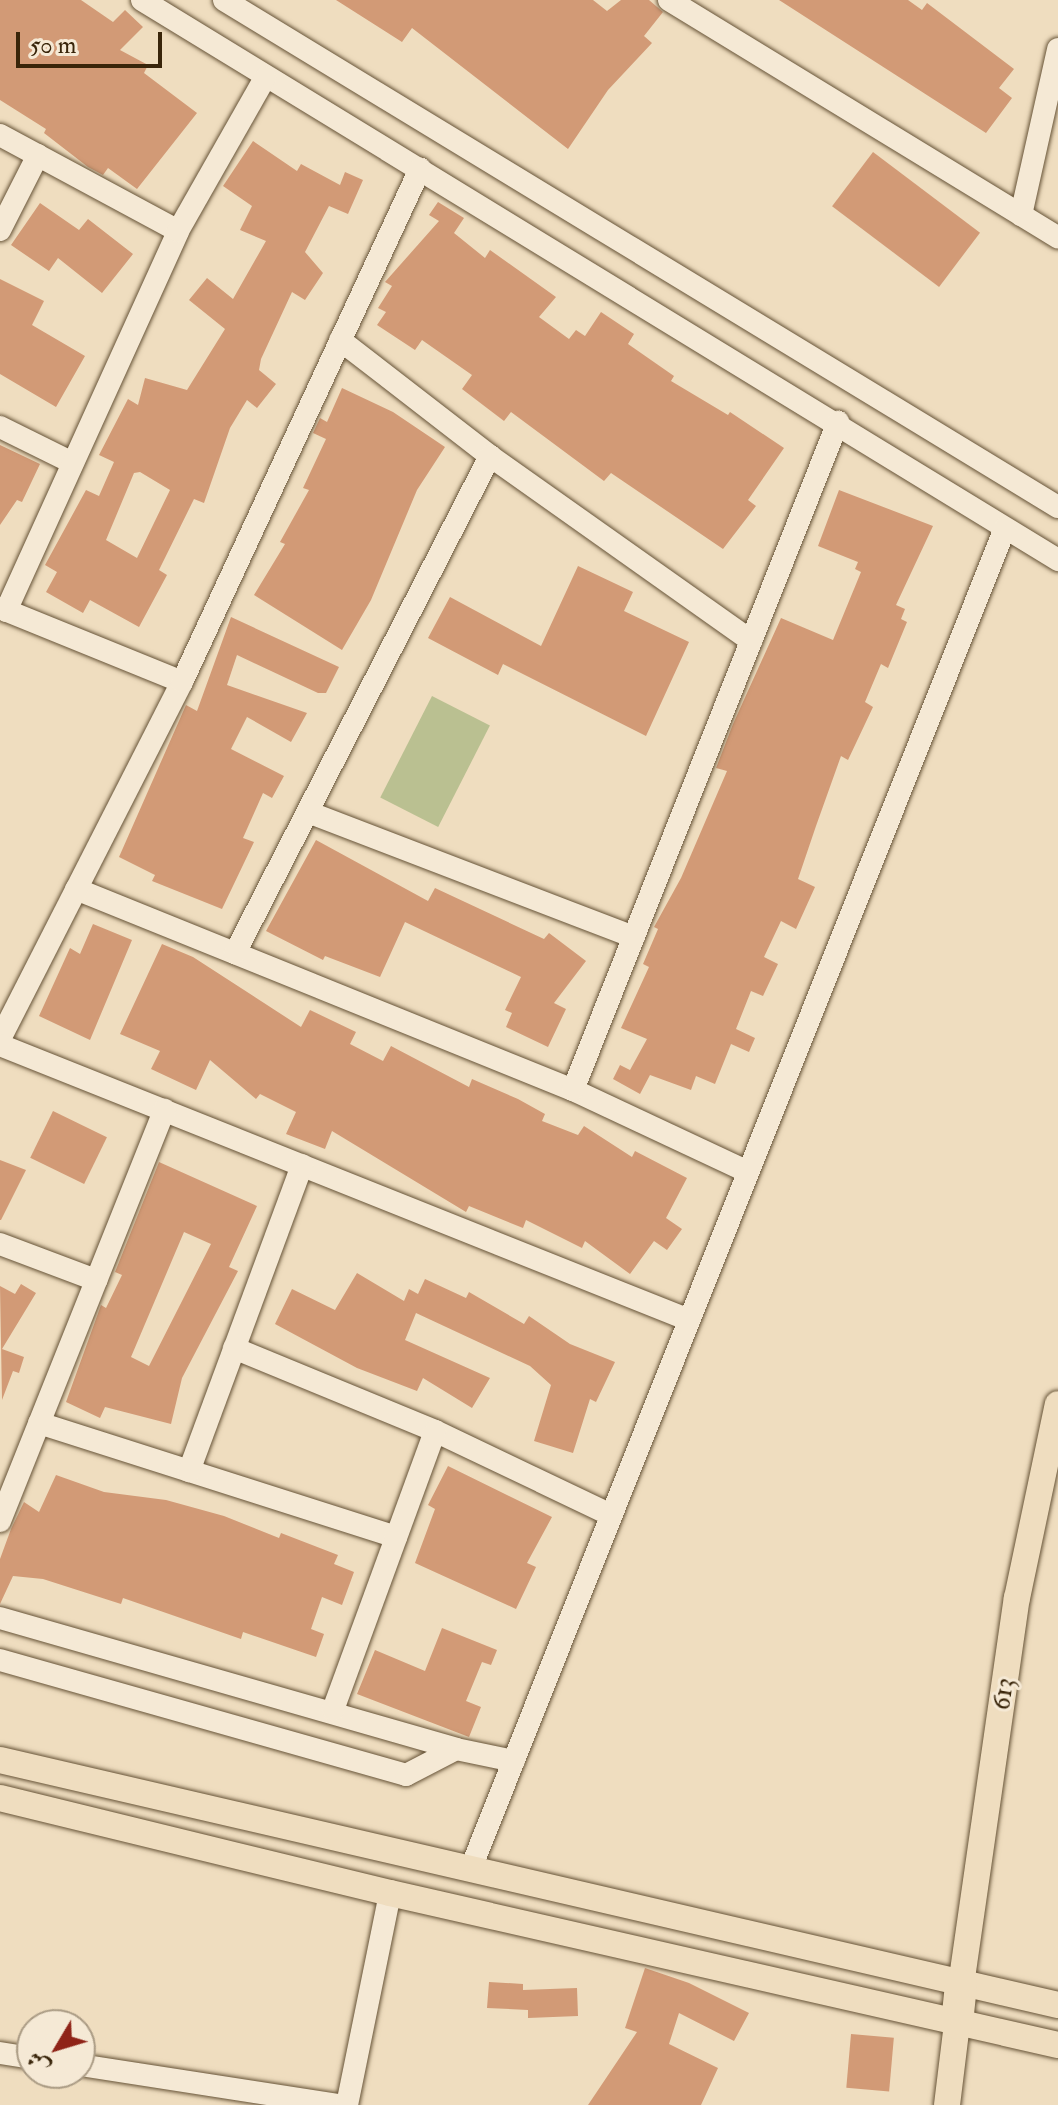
<!DOCTYPE html>
<meta charset="utf-8">
<style>
body{margin:0}
#map{position:relative;width:1058px;height:2105px;overflow:hidden;background:#efddbf;font-family:"IM FELL Double Pica",Amiri,serif}
div>[style]{position:absolute}
.green>*{inset:0;background:#bac091;transform-origin:0 0}
.building>*{inset:0;background:#d29a76;transform-origin:0 0}
.roads{filter:drop-shadow(0 0 2px #665337) drop-shadow(0 0 2px #665337)}
.minor>*{height:22px;margin:-11px;padding:0 11px;transform-origin:11px;border-radius:11px;background:#f5e9d5}
.major>*{height:26px;margin:-13px;padding:0 13px;transform-origin:13px;border-radius:13px;background:#efddbf}
.highway>*{height:32px;margin:-16px;padding:0 16px;transform-origin:16px;border-radius:16px;background:#efddbf}
span{translate:-50% -50%;white-space:nowrap;text-align:center;line-height:1.15;-webkit-text-stroke:6px #f5e9d5;paint-order:stroke}
.street-label{font-size:26px;color:#39250a}
.north{position:absolute;left:16px;top:2009px;width:80px;height:80px;box-sizing:border-box;background:#f5e9d5;border:2px solid #aa9b84;border-radius:50%;rotate:232deg;font-size:22px;font-weight:700;line-height:32px;text-align:center;color:#39250a}
.north::after{content:'';display:block;margin:auto;width:28px;height:36px;background:#8f2418;clip-path:polygon(50% 0,100% 100%,50% 72%,0 100%)}
.scale{position:absolute;left:16px;top:32px;width:146px;height:36px;box-sizing:border-box;border:4px solid #39250a;border-top:0;padding-left:10px;font-size:24px;line-height:28px;white-space:nowrap;color:#39250a;-webkit-text-stroke:6px #f5e9d5;paint-order:stroke}
</style>
<div id="map">
<div class="green">
<div style="left:432px;top:696px;width:65px;height:114px;rotate:27deg"></div>
</div>
<div class="building">
<div style="clip-path:polygon(0 0,81px 0,113px 22px,125px 10px,143px 27px,120px 50px,148px 65px,144px 73px,197px 113px,137px 189px,108px 168px,103px 175px,88px 167px,44px 133px,46px 129px,0 100px)"></div>
<div style="clip-path:polygon(336px 0,593px 0,607px 11px,621px 0,649px 0,663px 12px,644px 36px,652px 43px,608px 90px,568px 149px,412px 28px,402px 42px)"></div>
<div style="clip-path:polygon(779px 0,908px 0,922px 10px,927px 3px,1014px 69px,999px 88px,1012px 98px,986px 133px)"></div>
<div style="clip-path:polygon(evenodd,253px 141px,297px 171px,301px 164px,340px 185px,345px 172px,363px 180px,348px 214px,329px 206px,305px 252px,323px 273px,305px 300px,292px 292px,261px 359px,259px 370px,276px 384px,257px 408px,247px 400px,230px 428px,204px 503px,194px 499px,159px 570px,167px 575px,139px 627px,90px 600px,83px 613px,46px 592px,57px 572px,45px 565px,86px 490px,99px 496px,114px 462px,99px 455px,128px 399px,138px 405px,145px 378px,187px 390px,225px 329px,189px 300px,207px 278px,233px 299px,266px 241px,240px 230px,252px 206px,223px 186px,253px 141px,140px 472px,170px 490px,137px 558px,106px 540px,134px 473px,140px 472px)"></div>
<div style="left:873px;top:152px;width:134px;height:68px;rotate:37deg"></div>
<div style="clip-path:polygon(438px 202px,464px 218px,454px 233px,485px 258px,490px 250px,556px 297px,539px 317px,569px 339px,576px 330px,585px 336px,601px 312px,634px 334px,628px 344px,674px 376px,671px 381px,728px 415px,730px 412px,784px 448px,748px 500px,756px 506px,723px 549px,611px 473px,604px 481px,511px 412px,504px 421px,462px 389px,472px 375px,422px 340px,415px 350px,377px 325px,386px 312px,378px 308px,392px 286px,385px 282px,439px 221px,429px 215px)"></div>
<div style="clip-path:polygon(40px 203px,79px 230px,88px 219px,133px 254px,102px 293px,58px 258px,49px 271px,11px 245px)"></div>
<div style="clip-path:polygon(0 279px,44px 301px,32px 325px,85px 356px,56px 407px,0 374px)"></div>
<div style="clip-path:polygon(342px 388px,393px 412px,445px 447px,417px 490px,371px 600px,342px 650px,254px 595px,285px 544px,280px 542px,309px 490px,303px 488px,326px 439px,313px 433px,320px 418px,327px 422px)"></div>
<div style="clip-path:polygon(0 445px,40px 464px,22px 502px,17px 500px,0 525px)"></div>
<div style="clip-path:polygon(839px 490px,933px 526px,896px 605px,905px 609px,901px 619px,907px 622px,888px 668px,881px 664px,865px 702px,873px 707px,848px 760px,841px 756px,816px 826px,798px 879px,815px 887px,796px 929px,781px 921px,764px 957px,778px 964px,763px 996px,751px 991px,736px 1029px,755px 1038px,749px 1052px,731px 1044px,715px 1084px,696px 1076px,691px 1090px,650px 1075px,640px 1094px,613px 1079px,620px 1065px,630px 1070px,647px 1039px,621px 1028px,649px 967px,643px 964px,658px 929px,654px 927px,681px 878px,727px 771px,716px 768px,733px 724px,781px 618px,833px 640px,861px 572px,855px 569px,858px 562px,818px 546px)"></div>
<div style="clip-path:polygon(578px 566px,633px 592px,624px 611px,689px 642px,646px 736px,503px 664px,498px 675px,428px 638px,450px 597px,541px 646px)"></div>
<div style="clip-path:polygon(231px 617px,339px 667px,326px 693px,318px 693px,237px 655px,227px 685px,307px 713px,291px 742px,247px 717px,231px 749px,284px 776px,272px 798px,263px 793px,243px 838px,254px 842px,222px 909px,152px 881px,155px 875px,119px 857px,186px 705px,197px 711px)"></div>
<div style="clip-path:polygon(316px 840px,428px 901px,435px 888px,544px 939px,549px 933px,586px 961px,554px 1003px,566px 1009px,548px 1047px,506px 1027px,512px 1013px,505px 1010px,521px 977px,405px 922px,380px 977px,325px 956px,323px 960px,266px 931px)"></div>
<div style="clip-path:polygon(93px 924px,132px 940px,90px 1040px,39px 1016px,70px 948px,80px 954px)"></div>
<div style="clip-path:polygon(162px 944px,193px 957px,301px 1027px,310px 1010px,356px 1032px,350px 1044px,383px 1061px,391px 1046px,469px 1087px,472px 1079px,518px 1099px,545px 1114px,542px 1121px,578px 1135px,584px 1126px,632px 1157px,635px 1151px,687px 1178px,666px 1218px,682px 1229px,667px 1250px,654px 1241px,630px 1274px,585px 1241px,582px 1248px,526px 1220px,523px 1228px,469px 1206px,466px 1212px,332px 1131px,325px 1149px,286px 1134px,296px 1112px,260px 1094px,256px 1099px,210px 1060px,196px 1090px,151px 1069px,160px 1051px,120px 1034px)"></div>
<div style="left:53px;top:1111px;width:60px;height:52px;rotate:26deg"></div>
<div style="clip-path:polygon(0 1160px,26px 1170px,1px 1220px,0 1220px)"></div>
<div style="clip-path:polygon(evenodd,159px 1162px,257px 1206px,229px 1267px,238px 1271px,182px 1378px,171px 1424px,105px 1407px,100px 1418px,66px 1402px,101px 1305px,106px 1308px,122px 1275px,115px 1272px,159px 1162px,184px 1232px,211px 1244px,149px 1366px,131px 1357px,184px 1232px)"></div>
<div style="clip-path:polygon(357px 1273px,404px 1301px,409px 1289px,418px 1294px,425px 1279px,466px 1298px,469px 1292px,524px 1324px,529px 1316px,570px 1344px,615px 1362px,596px 1402px,590px 1399px,573px 1453px,534px 1441px,551px 1385px,530px 1366px,416px 1313px,405px 1340px,490px 1378px,472px 1408px,423px 1378px,417px 1391px,357px 1368px,275px 1324px,292px 1289px,335px 1310px)"></div>
<div style="clip-path:polygon(21px 1284px,36px 1293px,2px 1349px,24px 1357px,19px 1373px,13px 1371px,2px 1400px,0 1286px,15px 1294px)"></div>
<div style="clip-path:polygon(448px 1466px,552px 1517px,527px 1563px,536px 1567px,516px 1609px,415px 1563px,435px 1509px,428px 1505px)"></div>
<div style="clip-path:polygon(56px 1475px,104px 1492px,166px 1500px,224px 1516px,279px 1538px,281px 1533px,338px 1555px,334px 1564px,354px 1572px,342px 1605px,322px 1597px,311px 1629px,324px 1634px,316px 1657px,243px 1632px,241px 1639px,123px 1598px,121px 1604px,43px 1579px,13px 1576px,0 1604px,0 1559px,11px 1529px,24px 1502px,39px 1512px)"></div>
<div style="clip-path:polygon(442px 1628px,497px 1650px,491px 1665px,482px 1662px,466px 1701px,481px 1707px,469px 1737px,357px 1694px,375px 1650px,425px 1671px)"></div>
<div style="clip-path:polygon(645px 1968px,689px 1983px,749px 2013px,734px 2041px,679px 2013px,669px 2044px,718px 2068px,701px 2105px,588px 2105px,637px 2032px,625px 2028px)"></div>
<div style="clip-path:polygon(489px 1982px,523px 1984px,523px 1990px,577px 1988px,578px 2016px,528px 2018px,528px 2010px,487px 2008px)"></div>
<div style="left:851px;top:2034px;width:43px;height:54px;rotate:5deg"></div>
</div>
<div class="roads">
<div class="minor">
<div style="left:142px;top:0;width:1074px;rotate:31.44deg"></div>
<div style="left:224px;top:0;width:976px;rotate:31.3deg"></div>
<div style="left:669px;top:0;width:456px;rotate:31.4deg"></div>
<div style="left:0;top:135px;width:202px;rotate:28.3deg"></div>
<div style="left:1021px;top:215px;width:170px;rotate:-77.4deg"></div>
<div style="left:0;top:230px;width:84px;rotate:-63.1deg"></div>
<div style="left:340px;top:340px;width:190px;rotate:37.7deg"></div>
<div style="left:490px;top:456px;width:320px;rotate:35.3deg"></div>
<div style="left:0;top:427px;width:81px;rotate:26.3deg"></div>
<div style="left:0;top:608px;width:196px;rotate:22.1deg"></div>
<div style="left:6px;top:611px;width:417px;rotate:-65.6deg"></div>
<div style="left:178px;top:231px;width:176px;rotate:-60.4deg"></div>
<div style="left:308px;top:812px;width:349px;rotate:21deg"></div>
<div style="left:76px;top:889px;width:536px;rotate:22.02deg"></div>
<div style="left:573px;top:1090px;width:193px;rotate:25.1deg"></div>
<div style="left:235px;top:953px;width:559px;rotate:-62.84deg"></div>
<div style="left:0;top:1039px;width:401px;rotate:-63deg"></div>
<div style="left:182px;top:682px;width:566px;rotate:-65.11deg"></div>
<div style="left:0;top:1045px;width:742px;rotate:21.76deg"></div>
<div style="left:573px;top:1090px;width:719px;rotate:-68.36deg"></div>
<div style="left:0;top:1244px;width:103px;rotate:20.6deg"></div>
<div style="left:234px;top:1348px;width:217px;rotate:22.4deg"></div>
<div style="left:435px;top:1431px;width:195px;rotate:25.5deg"></div>
<div style="left:39px;top:1423px;width:375px;rotate:17.7deg"></div>
<div style="left:189px;top:1471px;width:326px;rotate:-69.7deg"></div>
<div style="left:0;top:1521px;width:443px;rotate:-68.2deg"></div>
<div style="left:0;top:1618px;width:474px;rotate:16deg"></div>
<div style="left:456px;top:1749px;width:59px;rotate:11.7deg"></div>
<div style="left:0;top:1660px;width:422px;rotate:15.8deg"></div>
<div style="left:406px;top:1775px;width:56px;rotate:-27.5deg"></div>
<div style="left:333px;top:1710px;width:297px;rotate:-69.9deg"></div>
<div style="left:471px;top:1868px;width:1442px;rotate:-68.27deg"></div>
<div style="left:0;top:2053px;width:32px;rotate:9deg"></div>
<div style="left:80px;top:2065px;width:262px;rotate:8.8deg"></div>
<div style="left:347px;top:2105px;width:216px;rotate:-78.5deg"></div>
</div>
<div class="major">
<div style="left:0;top:1760px;width:1086px;rotate:13.04deg"></div>
<div style="left:0;top:1798px;width:401px;rotate:13.7deg"></div>
<div style="left:390px;top:1893px;width:685px;rotate:12.82deg"></div>
<div style="left:961px;top:1985px;width:391px;rotate:-81.8deg"></div>
<div style="left:1017px;top:1598px;width:198px;rotate:-78.1deg"></div>
<div style="left:947px;top:2105px;width:83px;rotate:-83deg"></div>
</div>
<div class="highway">
<div style="left:957px;top:2023px;width:38px;rotate:-84deg"></div>
</div>
</div>
<div class="street-label">
<span style="left:1004px;top:1694px;rotate:-82deg">613</span>
</div>
<div class="north">ش</div>
<div class="scale">50 m</div>
</div>
